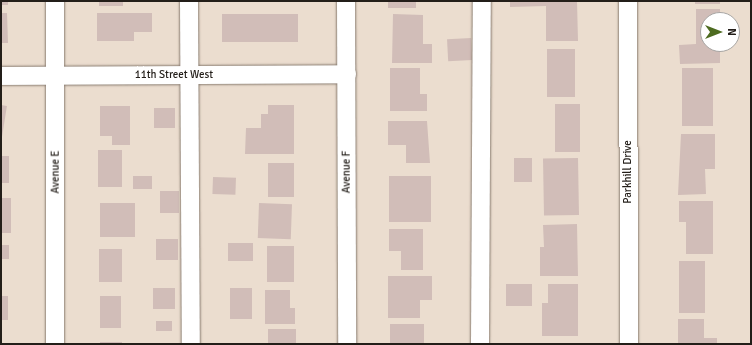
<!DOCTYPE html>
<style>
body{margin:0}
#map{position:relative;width:752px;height:345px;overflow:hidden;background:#ebddcf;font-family:Signika,sans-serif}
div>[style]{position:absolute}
.building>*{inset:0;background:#d1bdb8;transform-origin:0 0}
.roads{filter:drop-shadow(0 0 1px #887b6f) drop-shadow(0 0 1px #887b6f)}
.minor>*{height:18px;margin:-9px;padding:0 9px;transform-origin:9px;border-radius:9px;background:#fff}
span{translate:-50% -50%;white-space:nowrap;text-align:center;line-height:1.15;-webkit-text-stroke:4px #fff;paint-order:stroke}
.street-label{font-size:11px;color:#231e19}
.frame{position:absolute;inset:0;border:2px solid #231e19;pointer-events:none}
.north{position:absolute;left:700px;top:12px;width:40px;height:40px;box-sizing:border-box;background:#fff;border:1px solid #a7a5a3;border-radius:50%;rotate:90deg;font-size:11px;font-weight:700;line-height:16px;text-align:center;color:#231e19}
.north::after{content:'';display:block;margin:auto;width:14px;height:18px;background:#4d6b20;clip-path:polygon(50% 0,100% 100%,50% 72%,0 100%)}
</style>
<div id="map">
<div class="building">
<div style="left:1px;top:1px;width:7px;height:4px"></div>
<div style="left:99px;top:1px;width:24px;height:5px"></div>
<div style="left:388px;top:1px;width:28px;height:7px"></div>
<div style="clip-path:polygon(510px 1px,577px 1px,578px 41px,546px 41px,546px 6px,510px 7px)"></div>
<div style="left:695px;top:1px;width:25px;height:3px"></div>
<div style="clip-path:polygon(696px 9px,720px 9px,720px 20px,708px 20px,708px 44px,720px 44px,720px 63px,680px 64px,679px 45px,696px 44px)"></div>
<div style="clip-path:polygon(1px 13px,7px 13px,8px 43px,1px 43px)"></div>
<div style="clip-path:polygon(97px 13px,152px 13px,152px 32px,134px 32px,134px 41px,97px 41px)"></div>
<div style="left:222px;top:14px;width:76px;height:28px"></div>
<div style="clip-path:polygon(393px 14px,423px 15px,423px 44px,432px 44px,432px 63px,392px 63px)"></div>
<div style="left:471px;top:38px;width:22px;height:24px;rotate:87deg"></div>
<div style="left:547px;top:49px;width:28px;height:48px"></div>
<div style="clip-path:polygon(390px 68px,420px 68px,420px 94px,427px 94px,427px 111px,390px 111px)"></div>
<div style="left:682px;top:68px;width:31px;height:58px"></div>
<div style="left:555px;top:104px;width:25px;height:48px"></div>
<div style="left:1px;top:105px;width:6px;height:34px;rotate:9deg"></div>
<div style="clip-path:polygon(268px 105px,294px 105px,294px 154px,245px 154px,246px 128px,261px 128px,261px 114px,268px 114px)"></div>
<div style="clip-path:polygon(100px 106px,130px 106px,130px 145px,112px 145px,112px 136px,100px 136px)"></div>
<div style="left:154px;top:108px;width:21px;height:20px"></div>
<div style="clip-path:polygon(388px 121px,427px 121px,430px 163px,406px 163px,406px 145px,388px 145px)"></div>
<div style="clip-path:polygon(681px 134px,715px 134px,715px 169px,705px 169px,706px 194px,678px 195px)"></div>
<div style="left:98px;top:150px;width:24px;height:37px"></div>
<div style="left:1px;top:156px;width:8px;height:27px"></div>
<div style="left:514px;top:158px;width:18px;height:24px"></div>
<div style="left:578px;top:158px;width:57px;height:35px;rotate:89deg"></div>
<div style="left:268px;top:163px;width:26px;height:34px"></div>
<div style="left:133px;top:176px;width:19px;height:13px"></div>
<div style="left:389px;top:176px;width:42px;height:46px"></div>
<div style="left:213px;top:177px;width:23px;height:17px;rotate:2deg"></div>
<div style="left:160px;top:191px;width:19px;height:22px"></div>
<div style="left:1px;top:198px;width:10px;height:35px"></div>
<div style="clip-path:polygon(679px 201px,713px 201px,713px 254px,686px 254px,686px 222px,679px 222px)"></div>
<div style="left:100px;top:203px;width:35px;height:34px"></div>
<div style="left:259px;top:203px;width:33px;height:35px;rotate:2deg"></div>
<div style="clip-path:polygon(577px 224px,578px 276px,540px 276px,540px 247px,544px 247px,543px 225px)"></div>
<div style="clip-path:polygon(389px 229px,423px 229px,423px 270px,401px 270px,401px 251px,389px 251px)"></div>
<div style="left:156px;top:239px;width:22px;height:21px"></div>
<div style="left:228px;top:243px;width:25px;height:18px"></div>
<div style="left:1px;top:245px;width:8px;height:14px"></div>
<div style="left:267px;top:246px;width:27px;height:36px"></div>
<div style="left:99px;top:249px;width:23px;height:33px"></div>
<div style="left:679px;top:261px;width:26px;height:52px"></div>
<div style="clip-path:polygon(388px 276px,432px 276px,432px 300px,420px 300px,420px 318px,388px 318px)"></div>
<div style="left:506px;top:284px;width:26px;height:22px"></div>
<div style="clip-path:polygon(548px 284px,578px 284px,578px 336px,542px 336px,542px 303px,548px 303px)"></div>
<div style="left:153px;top:288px;width:22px;height:21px"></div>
<div style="left:230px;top:288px;width:22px;height:31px"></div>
<div style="clip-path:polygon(265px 290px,290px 290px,290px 308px,295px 308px,295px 324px,265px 324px)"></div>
<div style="left:1px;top:296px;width:7px;height:24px"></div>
<div style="left:100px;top:296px;width:21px;height:32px"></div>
<div style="clip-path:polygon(678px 319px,704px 319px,704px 338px,717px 338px,717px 344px,678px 344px)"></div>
<div style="left:172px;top:321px;width:10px;height:16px;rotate:90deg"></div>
<div style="left:390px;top:324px;width:34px;height:20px"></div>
<div style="left:268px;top:329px;width:28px;height:15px"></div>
<div style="left:100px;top:342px;width:22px;height:2px"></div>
</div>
<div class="roads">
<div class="minor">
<div style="left:189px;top:1px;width:343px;rotate:89.7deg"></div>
<div style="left:346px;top:1px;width:343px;rotate:89.8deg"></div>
<div style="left:628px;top:1px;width:343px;rotate:89.8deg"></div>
<div style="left:1px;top:76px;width:346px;rotate:-0.3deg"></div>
<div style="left:55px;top:344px;width:343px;rotate:-90deg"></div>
<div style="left:480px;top:344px;width:343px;rotate:-89.7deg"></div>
</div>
</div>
<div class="street-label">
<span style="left:174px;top:75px">11th Street West</span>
<span style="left:56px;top:172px;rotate:-90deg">Avenue E</span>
<span style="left:347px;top:172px;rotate:-90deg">Avenue F</span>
<span style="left:628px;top:172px;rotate:-90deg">Parkhill Drive</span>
</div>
<div class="frame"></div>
<div class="north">N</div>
</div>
